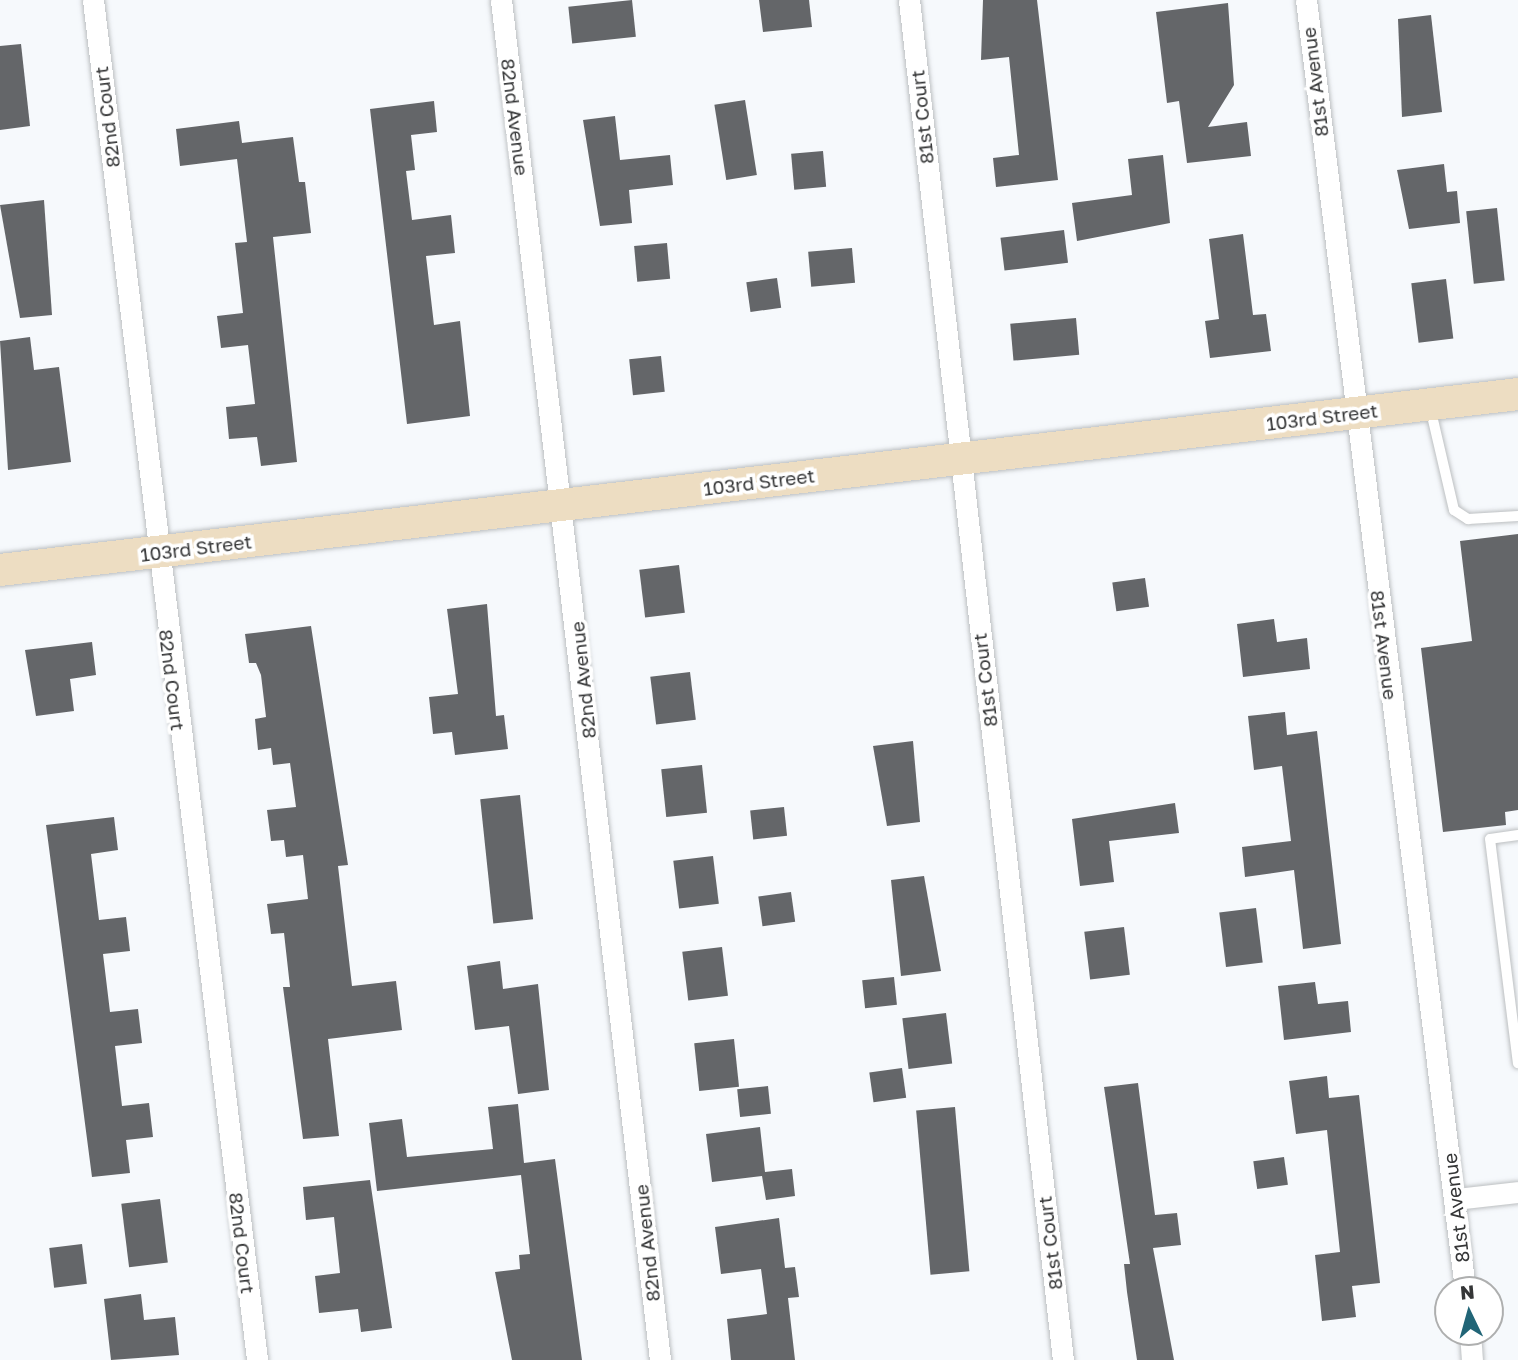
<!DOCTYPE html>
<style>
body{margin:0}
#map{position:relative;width:1518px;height:1360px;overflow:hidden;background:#f6f9fc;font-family:"Golos Text",sans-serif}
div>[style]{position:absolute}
.building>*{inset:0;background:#646669;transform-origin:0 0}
.roads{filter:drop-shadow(0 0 2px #bcbfc1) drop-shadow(0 0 2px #bcbfc1)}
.lane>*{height:10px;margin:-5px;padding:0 5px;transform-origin:5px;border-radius:5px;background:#fff}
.street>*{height:21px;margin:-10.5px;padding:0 10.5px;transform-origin:10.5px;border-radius:10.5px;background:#fff}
.secondary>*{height:32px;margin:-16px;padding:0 16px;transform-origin:16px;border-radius:16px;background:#edddc2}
span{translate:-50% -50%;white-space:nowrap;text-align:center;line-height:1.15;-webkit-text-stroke:7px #fff;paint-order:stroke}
.street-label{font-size:19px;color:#353637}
.north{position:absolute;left:1434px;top:1276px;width:70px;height:70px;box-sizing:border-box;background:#fff;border:2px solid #aeafaf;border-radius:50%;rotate:355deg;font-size:19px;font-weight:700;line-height:28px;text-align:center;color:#353637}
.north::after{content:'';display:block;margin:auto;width:24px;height:32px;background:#216577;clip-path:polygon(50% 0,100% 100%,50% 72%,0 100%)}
</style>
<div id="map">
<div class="building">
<div style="left:632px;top:0;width:37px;height:64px;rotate:84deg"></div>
<div style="clip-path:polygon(759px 0,809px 0,812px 27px,763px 32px)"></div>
<div style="clip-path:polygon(983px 0,1037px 0,1058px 180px,996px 187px,993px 158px,1019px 155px,1009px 57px,981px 60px)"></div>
<div style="clip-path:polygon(1228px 3px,1234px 85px,1208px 127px,1247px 122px,1251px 156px,1187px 163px,1179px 101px,1167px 103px,1156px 12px)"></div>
<div style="clip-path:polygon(1431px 15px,1442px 112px,1402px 117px,1398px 19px)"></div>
<div style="clip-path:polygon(21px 44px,30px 126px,0 130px,0 46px)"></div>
<div style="left:745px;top:100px;width:76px;height:31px;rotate:81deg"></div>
<div style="clip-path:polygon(434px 101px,437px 132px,411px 135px,415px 170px,406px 171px,412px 220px,451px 215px,455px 253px,426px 256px,434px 325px,460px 321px,470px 416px,407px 424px,370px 109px)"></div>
<div style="clip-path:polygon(615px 116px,620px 160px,670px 155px,673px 185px,629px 190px,632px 223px,600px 226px,583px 120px)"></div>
<div style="clip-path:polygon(239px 121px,242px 143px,293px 137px,299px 182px,305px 182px,311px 233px,273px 237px,297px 462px,261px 466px,257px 437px,229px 439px,226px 407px,255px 404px,248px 345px,221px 348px,217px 316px,243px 313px,235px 243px,247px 242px,237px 159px,180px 166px,176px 129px)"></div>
<div style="left:823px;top:151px;width:36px;height:32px;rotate:85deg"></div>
<div style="clip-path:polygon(1163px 155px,1170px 223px,1077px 241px,1072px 203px,1132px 195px,1128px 159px)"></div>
<div style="clip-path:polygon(1444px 164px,1447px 192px,1457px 191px,1460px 223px,1409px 229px,1397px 170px)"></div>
<div style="clip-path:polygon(44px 200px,52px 315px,20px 318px,0 205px)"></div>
<div style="left:1497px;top:208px;width:73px;height:31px;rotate:84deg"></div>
<div style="left:1064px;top:230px;width:33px;height:64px;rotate:83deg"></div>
<div style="clip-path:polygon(1243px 234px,1253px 315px,1266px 314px,1271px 351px,1210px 358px,1205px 321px,1219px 319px,1209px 239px)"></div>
<div style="left:667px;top:243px;width:36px;height:33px;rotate:85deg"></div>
<div style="left:852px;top:248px;width:35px;height:44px;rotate:85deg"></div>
<div style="left:777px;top:278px;width:30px;height:31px;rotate:82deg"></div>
<div style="left:1446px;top:279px;width:60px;height:35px;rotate:83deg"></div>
<div style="left:1076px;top:318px;width:37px;height:66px;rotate:85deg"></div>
<div style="clip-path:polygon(30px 337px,34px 370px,59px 367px,71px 462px,8px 470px,0 341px)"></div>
<div style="left:661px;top:356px;width:36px;height:32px;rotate:84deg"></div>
<div style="clip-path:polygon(1518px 534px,1518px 810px,1505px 812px,1506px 825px,1443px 832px,1421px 648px,1472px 641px,1460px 541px)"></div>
<div style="left:679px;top:565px;width:48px;height:40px;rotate:83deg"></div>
<div style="left:1145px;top:578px;width:29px;height:33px;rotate:82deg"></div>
<div style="clip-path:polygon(487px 604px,496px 716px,504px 715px,508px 749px,455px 755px,452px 732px,433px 734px,429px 697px,458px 694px,447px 609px)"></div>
<div style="clip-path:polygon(1274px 619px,1277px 642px,1307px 638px,1310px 669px,1243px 677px,1237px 624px)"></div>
<div style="clip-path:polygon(311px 626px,348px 865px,338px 866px,352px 986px,396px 981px,402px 1030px,328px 1039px,339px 1136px,303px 1139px,283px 987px,290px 987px,284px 933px,271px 934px,267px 904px,308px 899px,303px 855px,286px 857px,284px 840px,271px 841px,267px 810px,296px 807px,290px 763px,273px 765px,271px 748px,258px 750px,255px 719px,266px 717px,261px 675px,256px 663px,249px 663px,245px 634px)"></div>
<div style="clip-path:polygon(92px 642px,96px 675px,70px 679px,74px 711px,36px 716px,25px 650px)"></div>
<div style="left:690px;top:672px;width:48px;height:40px;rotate:83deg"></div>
<div style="clip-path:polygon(1285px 712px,1287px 735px,1317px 731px,1341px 944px,1303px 949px,1294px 870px,1245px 877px,1242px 847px,1291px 841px,1282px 766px,1254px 770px,1248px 716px)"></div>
<div style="clip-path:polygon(913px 741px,920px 822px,887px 826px,873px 746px)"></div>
<div style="left:702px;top:765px;width:48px;height:41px;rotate:84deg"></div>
<div style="left:520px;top:795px;width:125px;height:40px;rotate:84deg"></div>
<div style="clip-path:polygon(1175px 803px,1179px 833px,1109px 841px,1114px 882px,1080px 886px,1072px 819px)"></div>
<div style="left:784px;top:807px;width:29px;height:34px;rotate:84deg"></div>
<div style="clip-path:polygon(114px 817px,118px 850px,91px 854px,99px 920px,126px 917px,130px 951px,103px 954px,110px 1012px,138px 1009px,142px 1043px,115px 1046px,122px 1106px,149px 1103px,153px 1137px,126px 1140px,130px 1173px,92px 1177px,46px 825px)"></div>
<div style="left:713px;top:856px;width:48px;height:40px;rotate:83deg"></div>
<div style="clip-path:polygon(924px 876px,941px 971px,901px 976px,891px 880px)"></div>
<div style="left:791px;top:892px;width:30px;height:33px;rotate:82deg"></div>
<div style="left:1256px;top:908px;width:55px;height:37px;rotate:83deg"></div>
<div style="left:1124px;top:927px;width:48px;height:40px;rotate:83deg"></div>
<div style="left:722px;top:947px;width:49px;height:40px;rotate:83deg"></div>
<div style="clip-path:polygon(500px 961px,503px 989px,538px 984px,549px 1090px,518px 1094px,509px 1026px,475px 1030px,467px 966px)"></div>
<div style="left:894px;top:977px;width:28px;height:32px;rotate:84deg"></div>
<div style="clip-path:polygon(1315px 982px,1318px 1004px,1348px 1001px,1351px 1032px,1284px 1040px,1278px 986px)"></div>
<div style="left:946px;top:1013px;width:51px;height:44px;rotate:83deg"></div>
<div style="left:734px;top:1039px;width:48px;height:40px;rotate:84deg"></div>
<div style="left:902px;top:1068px;width:30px;height:33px;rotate:82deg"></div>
<div style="clip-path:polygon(1327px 1076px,1329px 1098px,1359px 1095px,1380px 1283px,1352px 1286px,1356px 1317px,1322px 1321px,1315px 1255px,1340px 1252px,1327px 1130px,1296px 1134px,1289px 1081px)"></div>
<div style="clip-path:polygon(1138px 1083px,1155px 1215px,1177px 1213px,1181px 1245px,1153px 1248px,1174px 1360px,1137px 1360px,1127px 1292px,1124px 1264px,1130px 1264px,1104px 1087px)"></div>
<div style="left:768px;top:1086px;width:28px;height:31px;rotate:84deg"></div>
<div style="clip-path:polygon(518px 1104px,524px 1163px,555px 1159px,582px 1360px,512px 1360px,495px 1272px,520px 1269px,519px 1255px,530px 1254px,521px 1175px,377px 1191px,369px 1123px,402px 1119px,407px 1157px,493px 1149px,488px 1107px)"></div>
<div style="left:955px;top:1107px;width:165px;height:39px;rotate:85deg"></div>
<div style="clip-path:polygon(760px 1127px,765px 1172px,792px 1169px,795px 1196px,766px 1200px,762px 1176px,712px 1182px,706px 1134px)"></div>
<div style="left:1284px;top:1157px;width:28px;height:31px;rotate:82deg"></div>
<div style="clip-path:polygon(370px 1180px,392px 1328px,361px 1332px,358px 1309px,319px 1313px,315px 1276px,340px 1273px,334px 1217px,306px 1220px,303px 1187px)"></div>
<div style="left:160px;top:1199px;width:64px;height:39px;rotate:83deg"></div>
<div style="clip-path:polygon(779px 1218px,785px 1268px,795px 1267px,799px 1297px,788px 1298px,795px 1360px,731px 1360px,727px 1319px,767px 1314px,761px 1269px,721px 1274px,715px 1227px)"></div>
<div style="left:82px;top:1244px;width:40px;height:33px;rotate:83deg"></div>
<div style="clip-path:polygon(141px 1294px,144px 1320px,175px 1317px,179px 1355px,111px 1360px,104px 1299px)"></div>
</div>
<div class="roads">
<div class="lane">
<div style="left:1430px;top:407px;width:106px;rotate:76.9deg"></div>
<div style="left:1454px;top:510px;width:17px;rotate:33deg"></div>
<div style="left:1468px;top:519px;width:50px;rotate:-3.4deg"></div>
<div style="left:1518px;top:835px;width:28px;rotate:172deg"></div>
<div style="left:1490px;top:839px;width:226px;rotate:82.9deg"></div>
</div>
<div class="street">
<div style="left:93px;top:0;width:1370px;rotate:83.12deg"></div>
<div style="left:501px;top:0;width:1369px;rotate:83.33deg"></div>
<div style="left:909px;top:0;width:1369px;rotate:83.54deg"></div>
<div style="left:1306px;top:0;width:1300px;rotate:82.97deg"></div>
<div style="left:1456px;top:1199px;width:62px;rotate:-6.4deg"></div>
<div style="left:1470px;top:1332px;width:28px;rotate:86deg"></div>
</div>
<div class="secondary">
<div style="left:0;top:570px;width:1528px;rotate:-6.61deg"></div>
</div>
</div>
<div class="street-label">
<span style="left:1315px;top:82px;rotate:-97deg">81st Avenue</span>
<span style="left:107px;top:117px;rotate:-97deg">82nd Court</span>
<span style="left:515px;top:117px;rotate:83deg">82nd Avenue</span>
<span style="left:922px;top:117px;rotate:-96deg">81st Court</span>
<span style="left:1322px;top:417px;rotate:-7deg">103rd Street</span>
<span style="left:759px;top:482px;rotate:-7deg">103rd Street</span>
<span style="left:196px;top:548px;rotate:-7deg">103rd Street</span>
<span style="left:1384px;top:645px;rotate:83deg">81st Avenue</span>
<span style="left:172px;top:680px;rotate:83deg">82nd Court</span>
<span style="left:583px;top:680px;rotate:-96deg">82nd Avenue</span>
<span style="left:985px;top:680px;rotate:-97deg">81st Court</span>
<span style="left:1456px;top:1208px;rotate:-97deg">81st Avenue</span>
<span style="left:242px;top:1243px;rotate:83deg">82nd Court</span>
<span style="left:647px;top:1243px;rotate:-96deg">82nd Avenue</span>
<span style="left:1050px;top:1243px;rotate:-97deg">81st Court</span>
</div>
<div class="north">N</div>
</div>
